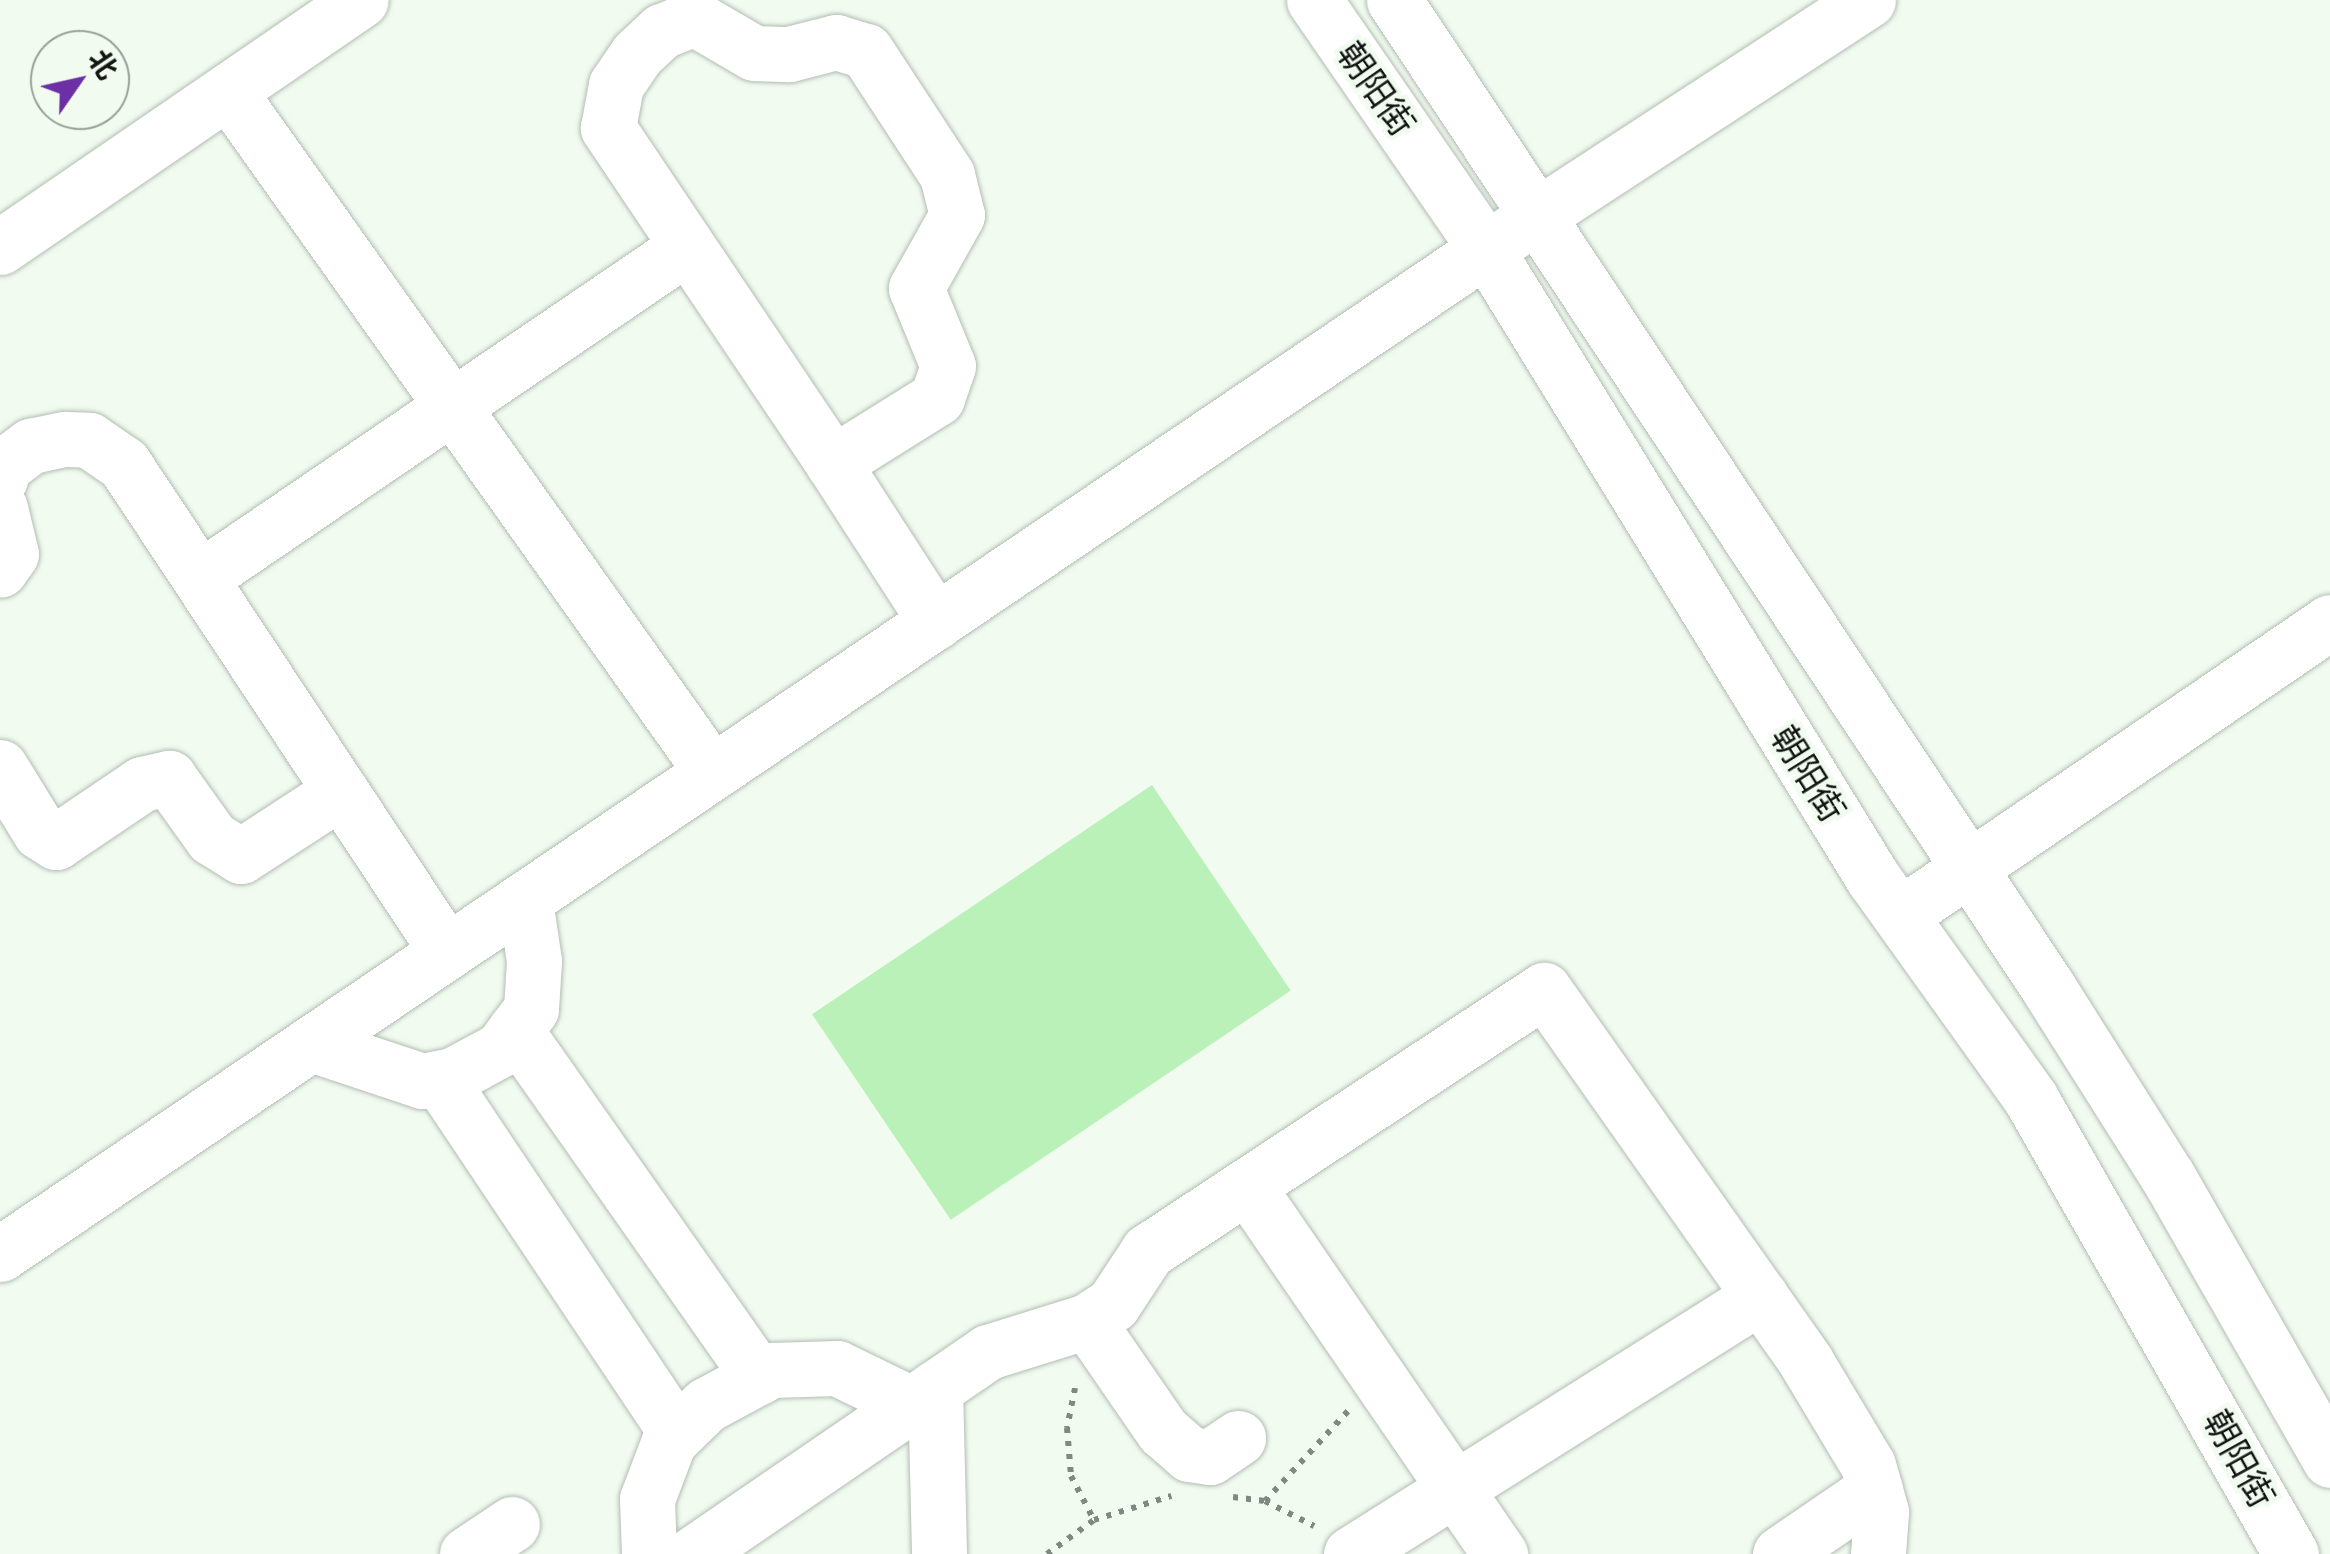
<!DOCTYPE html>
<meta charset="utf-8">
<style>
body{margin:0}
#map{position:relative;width:2330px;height:1554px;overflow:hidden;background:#f1fbf0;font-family:"Archivo Narrow","Noto Sans SC",sans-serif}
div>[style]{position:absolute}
.green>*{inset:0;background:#baf1b8;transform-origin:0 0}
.path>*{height:6px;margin-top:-3px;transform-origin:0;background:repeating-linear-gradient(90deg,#818881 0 5px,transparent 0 13px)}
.roads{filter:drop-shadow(0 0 2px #b3bdb3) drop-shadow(0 0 2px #b3bdb3)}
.minor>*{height:55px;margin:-27.5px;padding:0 27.5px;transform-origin:27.5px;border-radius:27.5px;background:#fff}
span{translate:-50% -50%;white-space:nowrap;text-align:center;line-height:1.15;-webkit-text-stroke:9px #f1fbf0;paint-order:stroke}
.street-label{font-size:35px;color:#111411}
.north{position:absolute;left:30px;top:30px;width:100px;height:100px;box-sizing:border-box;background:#f1fbf0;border:2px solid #979f97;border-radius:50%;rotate:56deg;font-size:28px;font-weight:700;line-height:40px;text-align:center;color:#111411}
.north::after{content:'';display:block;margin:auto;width:35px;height:45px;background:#6c2fa5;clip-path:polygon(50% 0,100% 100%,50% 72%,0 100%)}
</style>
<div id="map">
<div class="green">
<div style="left:1152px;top:785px;width:248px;height:410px;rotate:56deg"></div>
</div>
<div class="path">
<div style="left:1075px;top:1388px;width:41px;rotate:101.3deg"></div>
<div style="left:1067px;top:1428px;width:48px;rotate:85.2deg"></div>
<div style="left:1071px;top:1476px;width:50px;rotate:62.4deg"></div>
<div style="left:1233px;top:1497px;width:32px;rotate:7deg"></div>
<div style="left:1265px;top:1501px;width:55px;rotate:27deg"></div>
<div style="left:1265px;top:1501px;width:124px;rotate:-47.3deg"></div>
<div style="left:1047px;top:1554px;width:58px;rotate:-35.9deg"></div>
<div style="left:1094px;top:1520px;width:81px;rotate:-17.3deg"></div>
</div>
<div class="roads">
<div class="minor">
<div style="left:1314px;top:0;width:303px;rotate:55.4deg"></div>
<div style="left:1486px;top:249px;width:739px;rotate:58.4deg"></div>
<div style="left:1873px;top:878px;width:272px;rotate:54.4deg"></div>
<div style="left:2031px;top:1099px;width:524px;rotate:60.26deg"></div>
<div style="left:1394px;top:0;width:1186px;rotate:56.48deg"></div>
<div style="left:2049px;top:989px;width:222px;rotate:57.7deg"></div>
<div style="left:2168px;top:1177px;width:326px;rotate:60.2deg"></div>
<div style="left:694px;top:18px;width:69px;rotate:30.3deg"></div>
<div style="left:754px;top:53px;width:35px;rotate:2deg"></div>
<div style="left:789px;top:54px;width:49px;rotate:-14.3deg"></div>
<div style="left:836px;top:42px;width:31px;rotate:17deg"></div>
<div style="left:866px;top:51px;width:148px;rotate:56.8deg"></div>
<div style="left:947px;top:175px;width:41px;rotate:76deg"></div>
<div style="left:957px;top:215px;width:84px;rotate:119.3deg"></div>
<div style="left:916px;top:288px;width:84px;rotate:67.7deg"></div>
<div style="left:948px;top:366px;width:34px;rotate:109deg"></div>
<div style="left:937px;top:398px;width:123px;rotate:148deg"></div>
<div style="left:833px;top:463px;width:404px;rotate:-123.9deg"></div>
<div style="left:608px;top:128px;width:44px;rotate:-79.5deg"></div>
<div style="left:616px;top:85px;width:37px;rotate:-56deg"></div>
<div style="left:637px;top:54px;width:34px;rotate:-43deg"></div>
<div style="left:662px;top:31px;width:35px;rotate:-22deg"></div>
<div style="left:228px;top:91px;width:835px;rotate:54.6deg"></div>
<div style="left:0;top:247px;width:437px;rotate:-34.4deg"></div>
<div style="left:833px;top:463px;width:189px;rotate:57.1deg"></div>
<div style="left:0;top:479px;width:14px;rotate:-73deg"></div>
<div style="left:4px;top:466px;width:34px;rotate:-37deg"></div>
<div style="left:31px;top:446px;width:35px;rotate:-12deg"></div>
<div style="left:65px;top:439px;width:24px;rotate:2deg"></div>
<div style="left:89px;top:440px;width:42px;rotate:34.4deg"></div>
<div style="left:124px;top:464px;width:585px;rotate:56.5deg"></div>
<div style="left:0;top:508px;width:47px;rotate:76.6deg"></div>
<div style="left:11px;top:554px;width:19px;rotate:125deg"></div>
<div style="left:200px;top:578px;width:587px;rotate:-34.23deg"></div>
<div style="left:0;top:767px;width:76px;rotate:58.4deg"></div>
<div style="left:40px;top:832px;width:19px;rotate:32deg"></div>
<div style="left:56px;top:842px;width:104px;rotate:-34deg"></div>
<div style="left:142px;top:784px;width:28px;rotate:-13deg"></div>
<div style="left:169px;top:778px;width:74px;rotate:54.4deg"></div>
<div style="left:212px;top:838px;width:34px;rotate:32deg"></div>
<div style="left:241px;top:856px;width:119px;rotate:-33deg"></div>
<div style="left:1900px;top:915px;width:520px;rotate:-34.27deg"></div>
<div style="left:515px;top:1030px;width:424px;rotate:54.9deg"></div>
<div style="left:311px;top:1044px;width:117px;rotate:18.4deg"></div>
<div style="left:422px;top:1081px;width:32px;rotate:-11deg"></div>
<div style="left:453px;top:1075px;width:55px;rotate:-28.4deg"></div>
<div style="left:501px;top:1049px;width:50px;rotate:-53.1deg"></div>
<div style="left:531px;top:1009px;width:48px;rotate:-86.4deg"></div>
<div style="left:534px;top:961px;width:62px;rotate:-98.4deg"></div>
<div style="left:439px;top:1078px;width:427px;rotate:56.2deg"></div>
<div style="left:1247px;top:1186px;width:447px;rotate:55.5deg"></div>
<div style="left:0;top:1254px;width:1794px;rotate:-34.07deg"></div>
<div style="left:1486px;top:249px;width:456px;rotate:-33.1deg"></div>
<div style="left:1087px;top:1321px;width:134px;rotate:55.4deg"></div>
<div style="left:1163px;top:1431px;width:35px;rotate:41deg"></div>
<div style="left:1189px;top:1454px;width:21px;rotate:8deg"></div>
<div style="left:1210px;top:1457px;width:34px;rotate:-34deg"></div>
<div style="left:935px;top:1388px;width:166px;rotate:88.6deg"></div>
<div style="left:467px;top:1554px;width:54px;rotate:-33.7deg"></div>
<div style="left:649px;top:1554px;width:55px;rotate:-92.1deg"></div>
<div style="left:647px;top:1499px;width:62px;rotate:-69.2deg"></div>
<div style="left:669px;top:1441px;width:52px;rotate:-44.2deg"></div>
<div style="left:706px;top:1405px;width:74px;rotate:-28.3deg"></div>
<div style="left:771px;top:1370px;width:66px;rotate:-1.7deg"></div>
<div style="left:837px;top:1368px;width:82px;rotate:25.9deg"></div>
<div style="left:693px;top:1554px;width:358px;rotate:-34.4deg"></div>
<div style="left:988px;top:1352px;width:104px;rotate:-17.4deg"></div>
<div style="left:1087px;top:1321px;width:31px;rotate:-33deg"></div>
<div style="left:1113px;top:1304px;width:64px;rotate:-56.6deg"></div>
<div style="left:1148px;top:1251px;width:474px;rotate:-33.4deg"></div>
<div style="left:1544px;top:990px;width:455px;rotate:54.8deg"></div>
<div style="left:1806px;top:1362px;width:120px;rotate:59deg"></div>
<div style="left:1868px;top:1465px;width:49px;rotate:74.5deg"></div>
<div style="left:1881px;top:1512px;width:42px;rotate:94.1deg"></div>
<div style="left:1351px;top:1554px;width:484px;rotate:-32.2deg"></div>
<div style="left:1780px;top:1554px;width:115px;rotate:-34.4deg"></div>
</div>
</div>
<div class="street-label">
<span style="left:1376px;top:89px;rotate:55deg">朝阳街</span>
<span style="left:1808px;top:774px;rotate:58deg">朝阳街</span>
<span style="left:2239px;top:1459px;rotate:61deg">朝阳街</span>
</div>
<div class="north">北</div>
</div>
